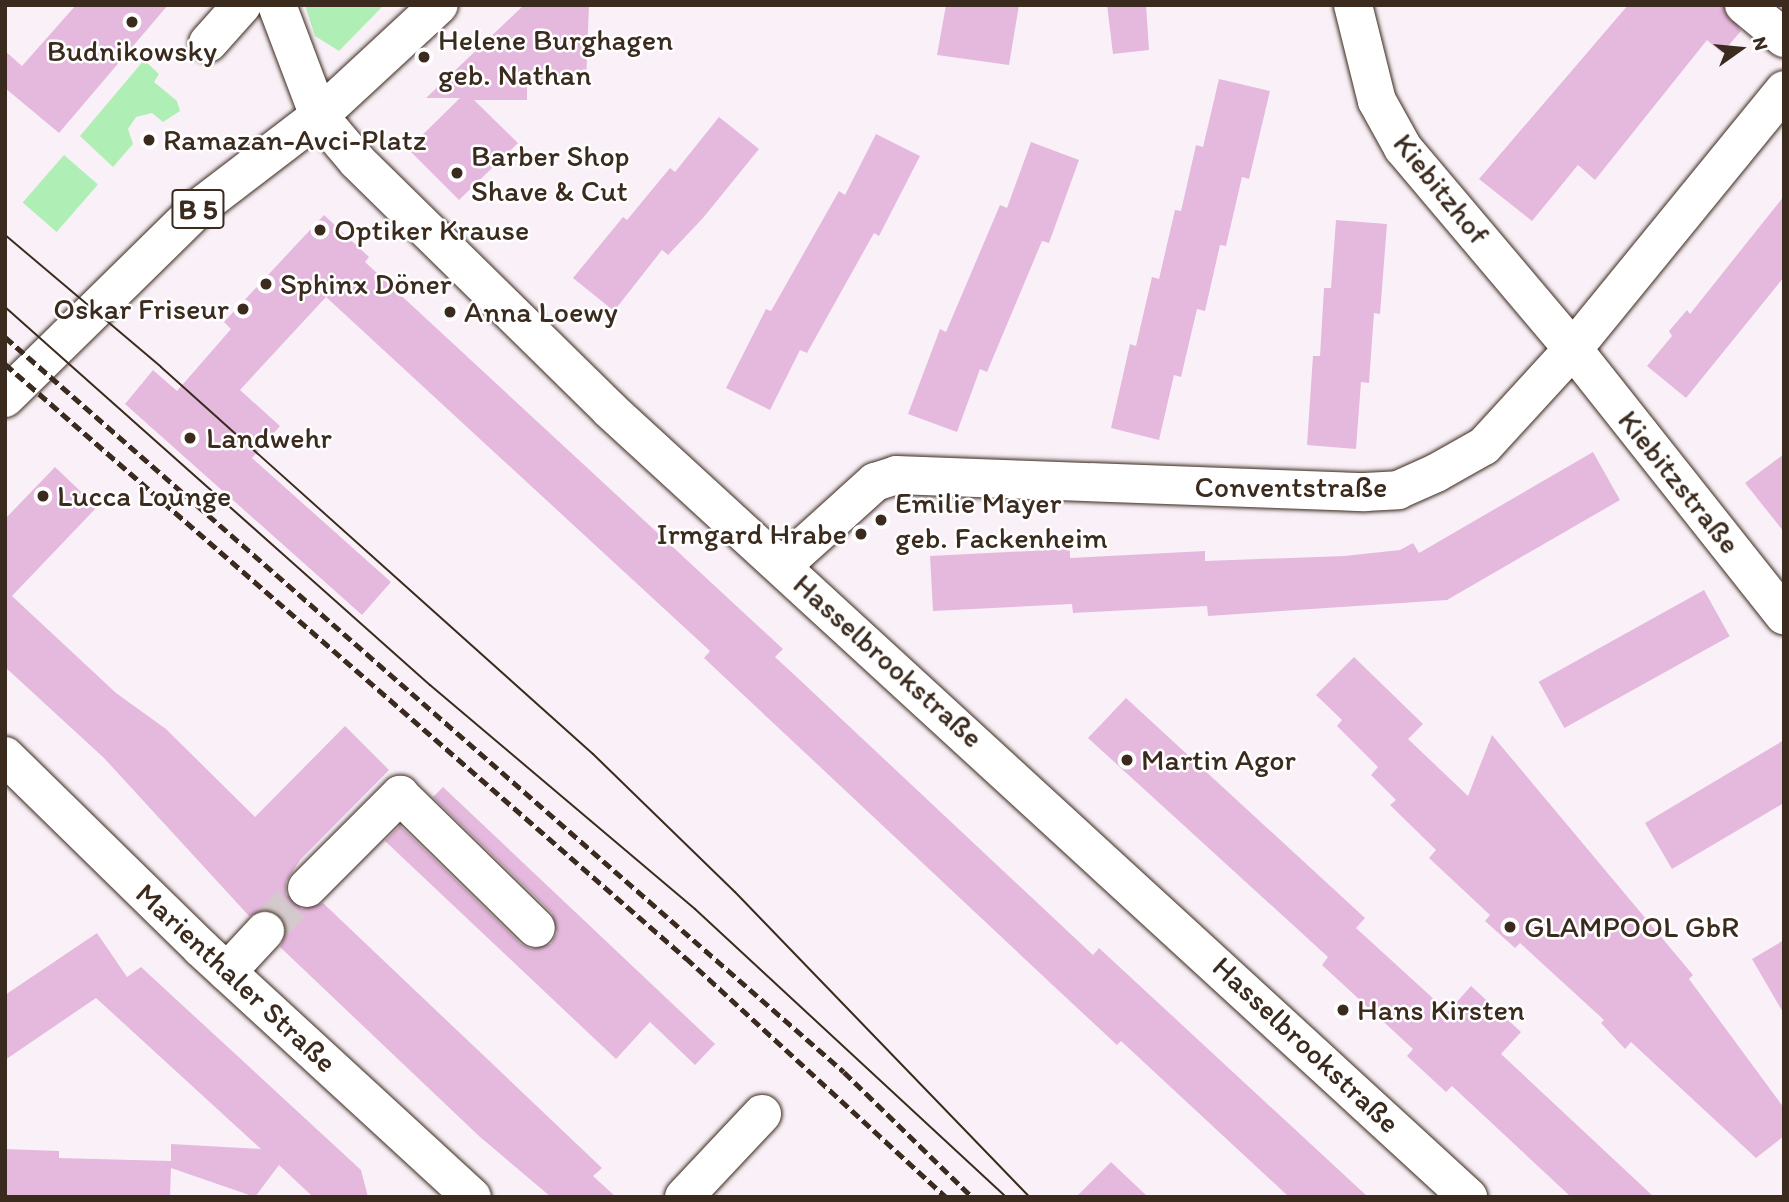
<!DOCTYPE html>
<meta charset="utf-8">
<style>
body{margin:0}
#map{position:relative;width:1789px;height:1202px;overflow:hidden;background:#faf1f8;font-family:Itim,sans-serif}
div>[style]{position:absolute}
.green>*{inset:0;background:#afeeb5;transform-origin:0 0}
.building>*{inset:0;background:#e5b9de;transform-origin:0 0}
.minor-tunnel>*{height:38px;margin-top:-19px;transform-origin:0;background:repeating-linear-gradient(90deg,#d4c9cc 0 38px,transparent 0 57px)}
.roads{filter:drop-shadow(0 0 2px #3b2a1e) drop-shadow(0 0 2px #3b2a1e)}
.minor>*{height:38px;margin:-19px;padding:0 19px;transform-origin:19px;border-radius:19px;background:#fff}
.major>*{height:38px;margin:-19px;padding:0 19px;transform-origin:19px;border-radius:19px;background:#fff}
.tram>*{height:2px;margin:-1px;padding:0 1px;transform-origin:1px;border-radius:1px;background:#3b2a1e}
.rail>*{height:5px;margin-top:-2.5px;transform-origin:0;background:repeating-linear-gradient(90deg,#3b2a1e 0 10px,transparent 0 15px)}
.dots>*{width:19px;height:19px;translate:-50% -50%;box-sizing:border-box;border:4px solid #fff;border-radius:50%}
span{translate:-50% -50%;white-space:nowrap;text-align:center;line-height:1.15;-webkit-text-stroke:5px #fff;paint-order:stroke}
.shield-label span{padding:2px 5px;background:#fff;border:2px solid;border-radius:5px;-webkit-text-stroke-width:0}
.shield-label{font-size:28px;color:#3b2a1e;font-weight:700}
.poi-label{font-size:30px;color:#3b2a1e}
.left{translate:0 -50%;text-align:left}
.right{translate:-100% -50%;text-align:right}
.street-label{font-size:30px;color:#3b2a1e}
.frame{position:absolute;inset:0;border:7px solid #3b2a1e;pointer-events:none}
.north{position:absolute;left:1705px;top:14px;width:70px;height:70px;-webkit-text-stroke:5px #fff;paint-order:stroke;rotate:75deg;font-size:19px;font-weight:700;line-height:28px;text-align:center;color:#3b2a1e}
.north::after{content:'';display:block;margin:auto;width:24px;height:32px;background:#3b2a1e;clip-path:polygon(50% 0,100% 100%,50% 72%,0 100%)}
</style>
<div id="map">
<div class="green">
<div style="clip-path:polygon(305px 5px,384px 5px,339px 51px,315px 36px)"></div>
<div style="clip-path:polygon(144px 60px,159px 74px,154px 82px,177px 101px,180px 111px,163px 122px,152px 113px,136px 117px,128px 129px,133px 144px,113px 167px,80px 136px)"></div>
<div style="left:64px;top:155px;width:45px;height:63px;rotate:41deg"></div>
</div>
<div class="building">
<div style="clip-path:polygon(76px 5px,168px 5px,59px 133px,5px 88px,5px 51px,22px 66px)"></div>
<div style="clip-path:polygon(524px 5px,589px 5px,586px 83px,527px 81px,527px 100px,474px 100px,518px 143px,459px 200px,408px 149px,460px 98px,426px 98px)"></div>
<div style="clip-path:polygon(946px 5px,1019px 5px,1009px 65px,937px 55px)"></div>
<div style="clip-path:polygon(1107px 5px,1146px 5px,1149px 50px,1113px 54px)"></div>
<div style="clip-path:polygon(1628px 5px,1723px 5px,1741px 31px,1722px 53px,1707px 40px,1595px 180px,1578px 165px,1532px 221px,1479px 179px)"></div>
<div style="clip-path:polygon(1219px 79px,1270px 91px,1249px 179px,1242px 177px,1226px 246px,1220px 245px,1205px 311px,1197px 309px,1181px 377px,1174px 375px,1159px 440px,1111px 428px,1130px 344px,1136px 346px,1152px 277px,1159px 279px,1175px 210px,1181px 211px,1196px 145px,1203px 147px)"></div>
<div style="clip-path:polygon(719px 117px,759px 149px,703px 218px,668px 255px,662px 250px,614px 311px,573px 278px,623px 217px,627px 220px,670px 168px,675px 172px)"></div>
<div style="clip-path:polygon(876px 134px,920px 156px,879px 236px,874px 233px,807px 353px,800px 350px,770px 410px,726px 388px,766px 309px,771px 311px,839px 191px,845px 195px)"></div>
<div style="clip-path:polygon(1031px 142px,1079px 160px,1049px 243px,1042px 241px,987px 372px,980px 369px,957px 432px,908px 414px,940px 329px,946px 332px,1000px 205px,1007px 208px)"></div>
<div style="clip-path:polygon(1784px 196px,1784px 277px,1686px 398px,1647px 366px,1672px 336px,1669px 331px,1687px 310px,1690px 314px)"></div>
<div style="clip-path:polygon(324px 215px,369px 257px,365px 262px,783px 649px,775px 657px,802px 682px,1093px 955px,1099px 948px,1368px 1197px,1289px 1197px,1121px 1041px,1117px 1045px,1059px 991px,704px 658px,710px 651px,326px 297px,240px 390px,280px 426px,252px 458px,391px 582px,362px 615px,125px 404px,153px 370px,177px 391px,231px 329px,224px 322px)"></div>
<div style="clip-path:polygon(1336px 220px,1387px 224px,1380px 314px,1374px 313px,1369px 383px,1361px 382px,1356px 449px,1307px 445px,1313px 356px,1320px 356px,1324px 288px,1331px 288px)"></div>
<div style="clip-path:polygon(1593px 452px,1620px 500px,1447px 600px,1208px 616px,1207px 606px,1073px 613px,1072px 604px,933px 611px,930px 556px,1070px 549px,1070px 558px,1205px 551px,1205px 561px,1344px 556px,1400px 550px,1413px 543px,1419px 553px)"></div>
<div style="clip-path:polygon(1784px 454px,1784px 532px,1745px 483px)"></div>
<div style="clip-path:polygon(55px 467px,97px 507px,12px 596px,116px 693px,166px 729px,255px 817px,345px 726px,389px 770px,300px 860px,286px 882px,286px 894px,302px 909px,323px 903px,602px 1168px,593px 1176px,616px 1197px,551px 1197px,480px 1137px,280px 947px,286px 935px,280px 915px,269px 910px,249px 916px,104px 758px,5px 667px,5px 519px)"></div>
<div style="left:1704px;top:590px;width:53px;height:189px;rotate:61deg"></div>
<div style="clip-path:polygon(1354px 657px,1423px 724px,1408px 739px,1468px 796px,1492px 735px,1693px 975px,1689px 979px,1784px 1108px,1784px 1136px,1756px 1158px,1631px 1042px,1625px 1049px,1601px 1023px,1604px 1020px,1520px 943px,1515px 948px,1485px 921px,1490px 915px,1429px 858px,1436px 850px,1390px 805px,1396px 800px,1371px 775px,1378px 767px,1337px 726px,1342px 720px,1316px 695px)"></div>
<div style="clip-path:polygon(1126px 698px,1365px 918px,1356px 928px,1448px 1012px,1471px 986px,1521px 1032px,1501px 1054px,1654px 1197px,1571px 1197px,1452px 1086px,1446px 1092px,1407px 1056px,1413px 1049px,1322px 965px,1328px 957px,1088px 738px)"></div>
<div style="clip-path:polygon(1784px 740px,1784px 803px,1672px 869px,1645px 823px)"></div>
<div style="clip-path:polygon(443px 787px,715px 1044px,695px 1065px,650px 1022px,616px 1059px,385px 841px,400px 826px,521px 944px,531px 949px,551px 944px,557px 933px,552px 913px,433px 797px)"></div>
<div style="clip-path:polygon(97px 933px,127px 977px,141px 967px,361px 1170px,368px 1197px,313px 1197px,279px 1165px,255px 1197px,171px 1168px,170px 1197px,5px 1197px,5px 1149px,59px 1151px,59px 1158px,171px 1161px,171px 1144px,261px 1149px,96px 998px,5px 1060px,5px 995px)"></div>
<div style="clip-path:polygon(1784px 940px,1784px 1014px,1752px 959px)"></div>
<div style="clip-path:polygon(1111px 1162px,1148px 1197px,1076px 1197px)"></div>
</div>
<div class="minor-tunnel">
<div style="left:265px;top:931px;width:60px;rotate:-45.7deg"></div>
</div>
<div class="roads">
<div class="minor">
<div style="left:277px;top:5px;width:119px;rotate:69.3deg"></div>
<div style="left:319px;top:116px;width:59px;rotate:49.8deg"></div>
<div style="left:357px;top:161px;width:354px;rotate:44.5deg"></div>
<div style="left:609px;top:409px;width:1166px;rotate:42.53deg"></div>
<div style="left:1353px;top:5px;width:99px;rotate:76deg"></div>
<div style="left:1377px;top:101px;width:54px;rotate:61deg"></div>
<div style="left:1403px;top:148px;width:263px;rotate:49.8deg"></div>
<div style="left:1573px;top:349px;width:340px;rotate:51.6deg"></div>
<div style="left:1744px;top:5px;width:52px;rotate:39.5deg"></div>
<div style="left:208px;top:43px;width:51px;rotate:-48.2deg"></div>
<div style="left:783px;top:565px;width:124px;rotate:-42.1deg"></div>
<div style="left:875px;top:482px;width:22px;rotate:-18deg"></div>
<div style="left:896px;top:475px;width:469px;rotate:2.1deg"></div>
<div style="left:1365px;top:492px;width:33px;rotate:-3deg"></div>
<div style="left:1398px;top:490px;width:42px;rotate:-24.1deg"></div>
<div style="left:1436px;top:473px;width:55px;rotate:-29.4deg"></div>
<div style="left:1484px;top:446px;width:132px;rotate:-47.5deg"></div>
<div style="left:1573px;top:349px;width:334px;rotate:-50.8deg"></div>
<div style="left:5px;top:756px;width:274px;rotate:44.4deg"></div>
<div style="left:201px;top:948px;width:368px;rotate:42.6deg"></div>
<div style="left:307px;top:888px;width:132px;rotate:-45deg"></div>
<div style="left:400px;top:795px;width:190px;rotate:44.4deg"></div>
<div style="left:227px;top:972px;width:56px;rotate:-47.2deg"></div>
<div style="left:684px;top:1197px;width:114px;rotate:-46.8deg"></div>
</div>
<div class="major">
<div style="left:5px;top:398px;width:268px;rotate:-44.5deg"></div>
<div style="left:196px;top:210px;width:155px;rotate:-37.4deg"></div>
<div style="left:319px;top:116px;width:163px;rotate:-42.8deg"></div>
</div>
</div>
<div class="tram">
<div style="left:5px;top:235px;width:204px;rotate:40.2deg"></div>
<div style="left:161px;top:367px;width:580px;rotate:41.86deg"></div>
<div style="left:593px;top:754px;width:198px;rotate:44.2deg"></div>
<div style="left:735px;top:892px;width:424px;rotate:46deg"></div>
<div style="left:5px;top:307px;width:569px;rotate:41.65deg"></div>
<div style="left:430px;top:685px;width:347px;rotate:40.2deg"></div>
<div style="left:695px;top:909px;width:424px;rotate:42.8deg"></div>
</div>
<div class="rail">
<div style="left:5px;top:337px;width:1115px;rotate:41.22deg"></div>
<div style="left:844px;top:1072px;width:179px;rotate:44.3deg"></div>
<div style="left:5px;top:364px;width:904px;rotate:41.1deg"></div>
<div style="left:686px;top:958px;width:353px;rotate:42.6deg"></div>
</div>
<div class="dots">
<div style="left:132px;top:22px;background:#3b2a1e"></div>
<div style="left:424px;top:57px;background:#3b2a1e"></div>
<div style="left:149px;top:140px;background:#3b2a1e"></div>
<div style="left:457px;top:173px;background:#3b2a1e"></div>
<div style="left:320px;top:230px;background:#3b2a1e"></div>
<div style="left:266px;top:284px;background:#3b2a1e"></div>
<div style="left:243px;top:309px;background:#3b2a1e"></div>
<div style="left:450px;top:312px;background:#3b2a1e"></div>
<div style="left:190px;top:438px;background:#3b2a1e"></div>
<div style="left:43px;top:496px;background:#3b2a1e"></div>
<div style="left:881px;top:520px;background:#3b2a1e"></div>
<div style="left:861px;top:534px;background:#3b2a1e"></div>
<div style="left:1127px;top:760px;background:#3b2a1e"></div>
<div style="left:1510px;top:927px;background:#3b2a1e"></div>
<div style="left:1343px;top:1010px;background:#3b2a1e"></div>
</div>
<div class="shield-label">
<span style="left:198px;top:209px">B 5</span>
</div>
<div class="poi-label">
<span class="left" style="left:438px;top:57px">Helene Burghagen<br>geb. Nathan</span>
<span style="left:132px;top:51px">Budnikowsky</span>
<span class="left" style="left:163px;top:140px">Ramazan-Avci-Platz</span>
<span class="left" style="left:471px;top:173px">Barber Shop<br>Shave &amp; Cut</span>
<span class="left" style="left:334px;top:230px">Optiker Krause</span>
<span class="left" style="left:280px;top:284px">Sphinx Döner</span>
<span class="right" style="left:229px;top:309px">Oskar Friseur</span>
<span class="left" style="left:464px;top:312px">Anna Loewy</span>
<span class="left" style="left:206px;top:438px">Landwehr</span>
<span class="left" style="left:57px;top:496px">Lucca Lounge</span>
<span class="left" style="left:895px;top:520px">Emilie Mayer<br>geb. Fackenheim</span>
<span class="right" style="left:847px;top:534px">Irmgard Hrabe</span>
<span class="left" style="left:1141px;top:760px">Martin Agor</span>
<span class="left" style="left:1524px;top:927px">GLAMPOOL GbR</span>
<span class="left" style="left:1357px;top:1010px">Hans Kirsten</span>
</div>
<div class="street-label">
<span style="left:1441px;top:189px;rotate:51deg">Kiebitzhof</span>
<span style="left:1679px;top:482px;rotate:51deg">Kiebitzstraße</span>
<span style="left:1291px;top:487px">Conventstraße</span>
<span style="left:888px;top:661px;rotate:42deg">Hasselbrookstraße</span>
<span style="left:236px;top:978px;rotate:43deg">Marienthaler Straße</span>
<span style="left:1306px;top:1045px;rotate:43deg">Hasselbrookstraße</span>
</div>
<div class="frame"></div>
<div class="north">N</div>
</div>
